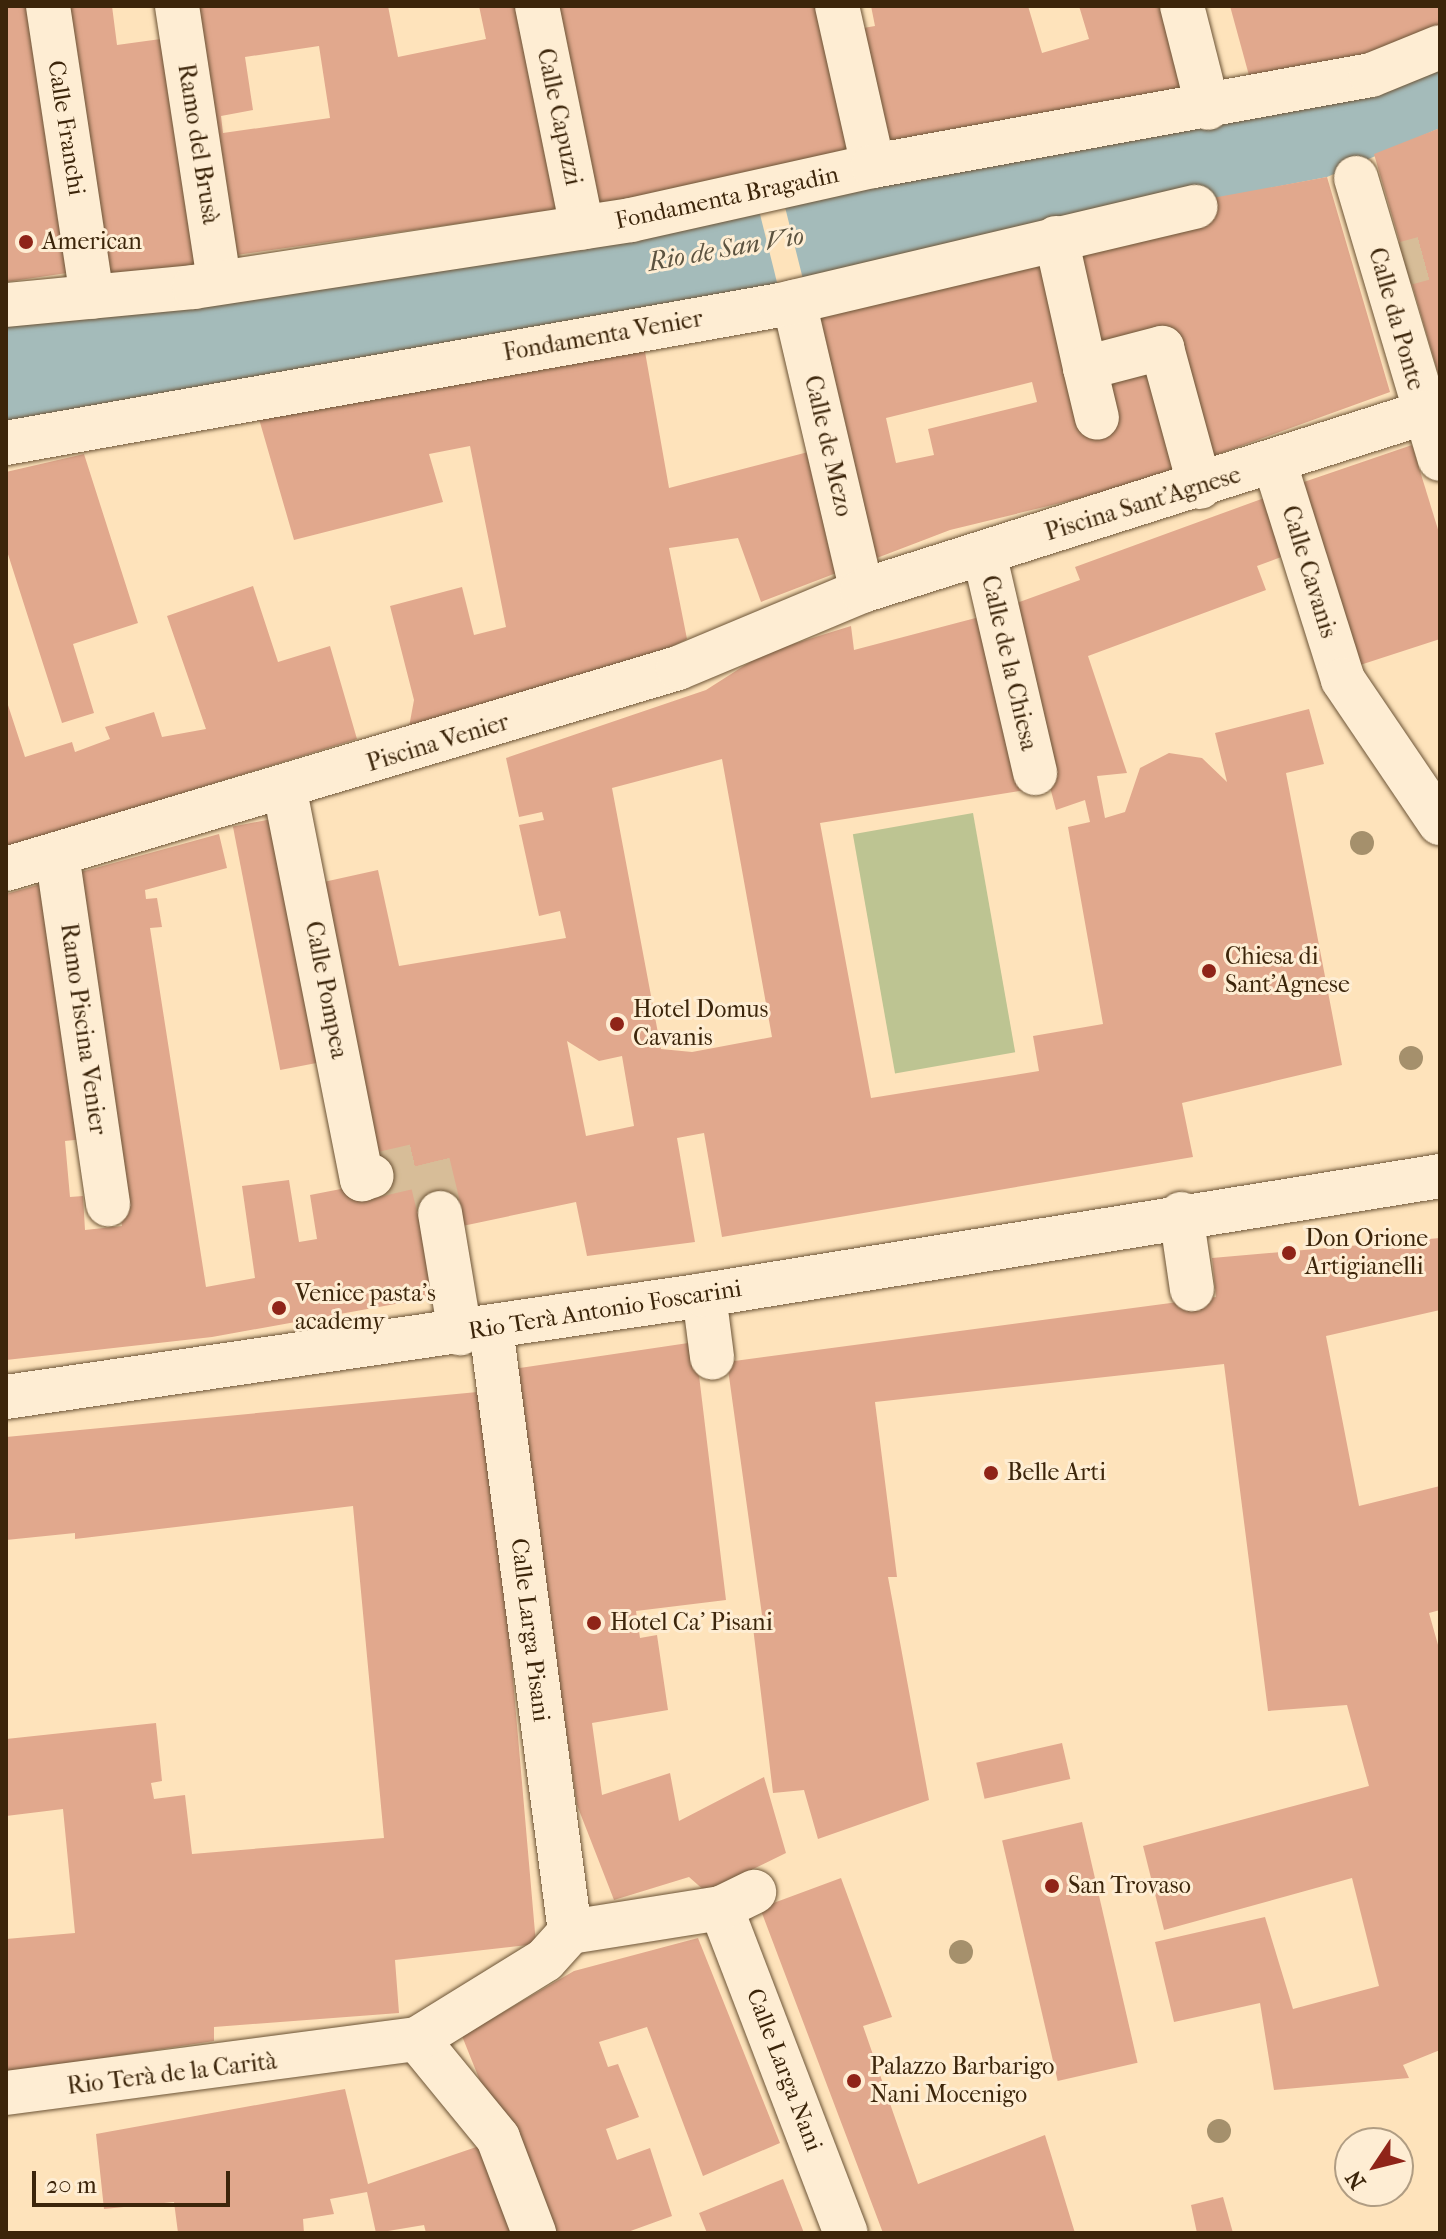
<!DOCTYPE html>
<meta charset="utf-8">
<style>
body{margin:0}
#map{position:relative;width:1446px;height:2239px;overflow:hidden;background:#fee3bb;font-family:"IM FELL French Canon",serif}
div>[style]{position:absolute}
.green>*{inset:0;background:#bdc492;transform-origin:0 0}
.water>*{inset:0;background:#a4bbba}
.pier>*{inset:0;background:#fee3bb;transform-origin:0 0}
.building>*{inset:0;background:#e1a88d;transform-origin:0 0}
.street-tunnel>*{height:44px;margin-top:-22px;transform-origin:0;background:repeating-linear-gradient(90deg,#d7bd98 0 44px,transparent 0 66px)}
.roads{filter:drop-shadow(0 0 2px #6c5436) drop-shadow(0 0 2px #6c5436)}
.street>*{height:44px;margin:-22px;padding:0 22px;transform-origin:22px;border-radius:22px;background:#feedd3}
.trees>*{width:24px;height:24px;margin:-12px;border-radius:50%;background:#a5906c}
.dots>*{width:22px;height:22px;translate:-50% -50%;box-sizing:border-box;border:4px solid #feedd3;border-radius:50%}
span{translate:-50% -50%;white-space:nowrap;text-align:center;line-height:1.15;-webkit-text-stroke:6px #feedd3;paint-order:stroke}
.street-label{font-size:24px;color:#3c250a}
.poi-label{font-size:24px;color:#3c250a}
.left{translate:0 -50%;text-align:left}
.water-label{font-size:26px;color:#5b523f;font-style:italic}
.frame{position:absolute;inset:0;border:8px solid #3c250a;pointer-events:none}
.north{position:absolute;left:1334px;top:2127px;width:80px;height:80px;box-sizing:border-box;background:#feedd3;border:2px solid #b09d83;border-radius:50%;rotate:235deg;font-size:22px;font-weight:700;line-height:32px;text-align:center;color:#3c250a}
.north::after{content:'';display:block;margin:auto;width:28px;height:36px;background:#8f2418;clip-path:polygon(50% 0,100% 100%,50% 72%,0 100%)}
.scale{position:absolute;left:32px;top:2171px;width:198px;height:36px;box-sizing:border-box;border:4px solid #3c250a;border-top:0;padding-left:10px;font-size:24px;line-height:28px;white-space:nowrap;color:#3c250a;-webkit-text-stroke:6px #feedd3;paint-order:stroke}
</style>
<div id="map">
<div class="green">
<div style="left:973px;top:813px;width:243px;height:122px;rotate:80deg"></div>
</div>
<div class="water">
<div style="clip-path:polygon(1440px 56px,1440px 128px,1327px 177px,6px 433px,6px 318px)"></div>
</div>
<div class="pier">
<div style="left:782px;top:195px;width:99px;height:26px;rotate:76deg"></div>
</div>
<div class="building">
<div style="clip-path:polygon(6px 6px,35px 6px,74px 272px,6px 282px)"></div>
<div style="clip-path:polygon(58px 6px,112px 6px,117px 45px,168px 38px,206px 269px,99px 292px)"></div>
<div style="clip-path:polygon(evenodd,184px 6px,388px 6px,398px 57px,486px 39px,479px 6px,532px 6px,574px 216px,519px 215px,222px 257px,184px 6px,319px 46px,330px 118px,223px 133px,221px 116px,253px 110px,245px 57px,319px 46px)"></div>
<div style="clip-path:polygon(547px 6px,830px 6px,863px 154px,588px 221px)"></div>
<div style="clip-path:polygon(871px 6px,1028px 6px,1042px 53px,1089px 39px,1079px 6px,1174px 6px,1195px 93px,875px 152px,846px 31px,875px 26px)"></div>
<div style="clip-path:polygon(1230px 6px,1440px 6px,1440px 29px,1253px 90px)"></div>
<div style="clip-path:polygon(1440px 128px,1440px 380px,1374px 154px)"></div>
<div style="clip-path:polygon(evenodd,1327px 177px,1390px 392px,1130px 486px,950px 530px,869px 561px,813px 313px,1213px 221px,1207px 199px,1327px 177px,1032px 382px,1037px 402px,928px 429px,934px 455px,896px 463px,886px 418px,1032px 382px)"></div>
<div style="clip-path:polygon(644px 346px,669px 488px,812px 451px,839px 572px,761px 602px,738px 538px,669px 548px,687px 639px,643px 662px,409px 727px,414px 700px,390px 606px,462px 587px,474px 635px,506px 627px,470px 446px,429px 454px,443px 502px,294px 540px,259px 419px)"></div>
<div style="clip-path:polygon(1412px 445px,1440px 536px,1440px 639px,1357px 666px,1301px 483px)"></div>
<div style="clip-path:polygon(84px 454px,138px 623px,73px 644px,94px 713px,62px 723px,6px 548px,6px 472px)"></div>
<div style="clip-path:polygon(evenodd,1267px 497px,1289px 554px,1257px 566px,1266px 590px,1088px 656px,1127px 773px,1097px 776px,1105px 818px,1125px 812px,1140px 768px,1169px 753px,1202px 758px,1227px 782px,1215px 733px,1309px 709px,1324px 764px,1286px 773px,1342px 1065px,1182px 1103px,1193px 1157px,722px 1237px,704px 1133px,677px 1138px,695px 1242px,587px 1256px,576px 1202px,434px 1232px,445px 1295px,212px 1337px,6px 1360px,6px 894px,48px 882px,84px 1139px,65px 1141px,70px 1197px,83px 1196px,85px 1230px,122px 1226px,70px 875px,219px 834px,227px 868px,145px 890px,146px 899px,157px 898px,162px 927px,150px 928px,206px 1287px,255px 1278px,242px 1186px,289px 1180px,299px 1242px,317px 1239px,310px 1195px,346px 1188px,310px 885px,378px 870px,399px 966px,566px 938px,560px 911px,539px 916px,519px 825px,544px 820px,542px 812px,519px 817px,506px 758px,706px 690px,764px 653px,851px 626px,854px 650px,987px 615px,1026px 790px,820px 823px,871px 1098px,1039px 1071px,1033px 1036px,1103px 1024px,1068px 827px,1090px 822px,1085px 800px,1056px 810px,1003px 608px,1080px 580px,1075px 567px,1267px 497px,722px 759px,772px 1037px,692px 1052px,661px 1049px,612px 788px,722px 759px,1267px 497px,567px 1041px,599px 1061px,622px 1056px,634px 1126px,586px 1136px,567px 1041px)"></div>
<div style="clip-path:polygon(253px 586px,278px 662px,330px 646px,357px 739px,6px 848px,6px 699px,25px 757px,72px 742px,75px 752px,110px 739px,105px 727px,154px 712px,162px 737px,206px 729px,167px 616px)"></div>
<div style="left:282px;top:817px;width:248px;height:50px;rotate:79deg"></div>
<div style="clip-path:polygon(1440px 1238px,1440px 1310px,1326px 1336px,1359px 1506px,1440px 1486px,1440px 1610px,1429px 1613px,1440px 1652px,1440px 2050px,1403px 2065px,1409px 2078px,1274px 2090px,1260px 2003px,1174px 2022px,1155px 1942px,1265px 1917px,1293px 2009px,1379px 1986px,1352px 1878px,1164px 1930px,1143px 1846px,1369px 1786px,1347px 1705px,1268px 1711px,1224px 1364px,875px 1402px,897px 1577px,888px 1577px,929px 1800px,818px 1839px,804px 1790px,773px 1793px,752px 1619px,762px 1615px,727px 1362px,1216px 1297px,1212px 1258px)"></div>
<div style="clip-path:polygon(695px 1342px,726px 1600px,636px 1611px,640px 1638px,657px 1635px,668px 1710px,592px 1723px,602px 1795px,670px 1773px,679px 1821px,764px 1777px,786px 1853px,706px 1892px,689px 1877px,614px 1900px,577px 1805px,513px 1369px)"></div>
<div style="clip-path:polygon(488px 1391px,536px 1944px,395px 1960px,399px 2013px,214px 2027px,214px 2041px,6px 2073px,6px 1939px,75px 1933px,63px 1809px,6px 1816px,6px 1739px,156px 1723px,162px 1781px,151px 1783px,154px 1799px,185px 1795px,192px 1854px,384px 1838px,353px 1506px,75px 1539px,75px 1533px,6px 1540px,6px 1437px)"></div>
<div style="left:1062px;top:1743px;width:37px;height:88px;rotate:77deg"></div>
<div style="left:1082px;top:1822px;width:247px;height:82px;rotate:77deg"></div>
<div style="clip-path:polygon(841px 1878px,892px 2017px,863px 2026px,918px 2184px,1045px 2135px,1075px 2233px,883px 2233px,760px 1908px)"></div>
<div style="clip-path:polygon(698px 1938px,780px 2143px,703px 2176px,647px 2027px,599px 2042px,608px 2067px,618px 2064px,639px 2117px,606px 2129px,617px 2160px,650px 2148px,672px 2216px,625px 2233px,541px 2233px,462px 2036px,574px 1971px)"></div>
<div style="clip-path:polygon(345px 2089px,368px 2184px,491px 2142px,524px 2233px,426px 2233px,424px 2225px,376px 2233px,367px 2192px,330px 2199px,334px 2214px,303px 2219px,304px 2233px,178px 2233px,174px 2202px,104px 2209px,96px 2134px)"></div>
<div style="clip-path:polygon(783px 2179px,804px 2233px,707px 2233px,699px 2213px)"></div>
<div style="clip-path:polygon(1223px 2197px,1233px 2233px,1197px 2233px,1191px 2205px)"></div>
</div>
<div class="street-tunnel">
<div style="left:1381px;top:270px;width:61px;rotate:-15.2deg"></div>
<div style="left:372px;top:1176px;width:57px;rotate:-13.1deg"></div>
<div style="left:428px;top:1163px;width:51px;rotate:76.5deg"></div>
</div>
<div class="roads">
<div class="street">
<div style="left:48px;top:6px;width:294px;rotate:81.4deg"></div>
<div style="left:177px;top:6px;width:279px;rotate:81.3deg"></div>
<div style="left:537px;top:6px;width:226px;rotate:78.5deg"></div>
<div style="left:837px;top:6px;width:164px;rotate:77.3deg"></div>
<div style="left:1182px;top:6px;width:105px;rotate:75.7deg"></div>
<div style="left:1356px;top:178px;width:293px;rotate:73.4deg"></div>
<div style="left:1056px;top:238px;width:133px;rotate:77.4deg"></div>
<div style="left:1085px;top:368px;width:80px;rotate:-14.6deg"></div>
<div style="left:1162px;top:348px;width:144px;rotate:74.7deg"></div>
<div style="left:794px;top:302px;width:297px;rotate:76.8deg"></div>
<div style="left:6px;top:305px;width:189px;rotate:-5.5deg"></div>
<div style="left:194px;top:287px;width:442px;rotate:-8.7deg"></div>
<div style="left:631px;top:220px;width:248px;rotate:-12.6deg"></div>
<div style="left:873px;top:166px;width:506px;rotate:-10.36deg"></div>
<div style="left:1371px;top:75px;width:74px;rotate:-22.1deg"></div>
<div style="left:1085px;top:368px;width:51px;rotate:76.5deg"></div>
<div style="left:6px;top:443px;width:786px;rotate:-10.11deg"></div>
<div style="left:780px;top:305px;width:427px;rotate:-13.3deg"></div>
<div style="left:1275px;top:464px;width:226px;rotate:72.5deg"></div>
<div style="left:1343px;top:680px;width:173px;rotate:55.9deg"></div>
<div style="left:984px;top:553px;width:226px;rotate:76.9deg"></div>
<div style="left:285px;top:791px;width:396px;rotate:78.8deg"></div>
<div style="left:362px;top:1179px;width:10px;rotate:-17deg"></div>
<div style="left:57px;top:854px;width:354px;rotate:81.7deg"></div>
<div style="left:6px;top:869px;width:701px;rotate:-16.65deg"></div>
<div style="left:678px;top:668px;width:199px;rotate:-22.7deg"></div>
<div style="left:862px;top:591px;width:589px;rotate:-17.6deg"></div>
<div style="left:440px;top:1213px;width:122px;rotate:80.5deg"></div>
<div style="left:1181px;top:1214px;width:76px;rotate:81.7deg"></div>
<div style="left:704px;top:1295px;width:63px;rotate:82.6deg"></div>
<div style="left:491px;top:1328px;width:609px;rotate:82.55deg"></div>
<div style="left:6px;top:1397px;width:705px;rotate:-8.31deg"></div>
<div style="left:704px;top:1295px;width:746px;rotate:-9.18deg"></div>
<div style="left:721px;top:1908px;width:348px;rotate:69deg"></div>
<div style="left:417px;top:2039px;width:128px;rotate:50.7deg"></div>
<div style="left:498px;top:2138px;width:102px;rotate:69.2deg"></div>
<div style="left:6px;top:2093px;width:415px;rotate:-7.5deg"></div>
<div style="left:417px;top:2039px;width:150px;rotate:-31.7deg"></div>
<div style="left:545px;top:1960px;width:38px;rotate:-48deg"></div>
<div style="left:570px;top:1932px;width:153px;rotate:-9deg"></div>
<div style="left:721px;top:1908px;width:37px;rotate:-26deg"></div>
</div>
</div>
<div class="trees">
<div style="left:1362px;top:843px"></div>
<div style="left:1411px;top:1058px"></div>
<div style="left:961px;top:1952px"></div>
<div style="left:1219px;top:2131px"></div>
</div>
<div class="dots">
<div style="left:26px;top:242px;background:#8f2418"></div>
<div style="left:1209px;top:971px;background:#8f2418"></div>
<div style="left:617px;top:1024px;background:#8f2418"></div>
<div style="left:1289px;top:1253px;background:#8f2418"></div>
<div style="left:279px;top:1308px;background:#8f2418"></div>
<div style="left:991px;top:1473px;background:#8f2418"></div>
<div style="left:594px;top:1623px;background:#8f2418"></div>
<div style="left:1052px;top:1886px;background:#8f2418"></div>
<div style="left:854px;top:2081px;background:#8f2418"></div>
</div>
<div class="street-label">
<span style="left:559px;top:117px;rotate:78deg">Calle Capuzzi</span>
<span style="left:66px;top:128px;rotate:81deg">Calle Franchi</span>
<span style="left:198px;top:144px;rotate:81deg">Ramo del Brusà</span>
<span style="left:727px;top:198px;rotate:-12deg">Fondamenta Bragadin</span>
<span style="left:1396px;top:319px;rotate:74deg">Calle da Ponte</span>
<span style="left:603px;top:336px;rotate:-10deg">Fondamenta Venier</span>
<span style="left:828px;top:446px;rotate:77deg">Calle de Mezo</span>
<span style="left:1143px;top:504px;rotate:-17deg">Piscina Sant'Agnese</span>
<span style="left:1309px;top:572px;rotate:73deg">Calle Cavanis</span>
<span style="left:1009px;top:663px;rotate:77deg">Calle de la Chiesa</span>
<span style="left:438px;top:743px;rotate:-17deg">Piscina Venier</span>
<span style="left:326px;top:990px;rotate:79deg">Calle Pompea</span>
<span style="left:83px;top:1029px;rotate:82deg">Ramo Piscina Venier</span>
<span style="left:605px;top:1310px;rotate:-9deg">Rio Terà Antonio Foscarini</span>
<span style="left:530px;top:1630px;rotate:83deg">Calle Larga Pisani</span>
<span style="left:784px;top:2070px;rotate:69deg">Calle Larga Nani</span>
<span style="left:172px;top:2074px;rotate:-7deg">Rio Terà de la Carità</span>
</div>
<div class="poi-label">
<span class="left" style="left:42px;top:242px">American</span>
<span class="left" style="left:1225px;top:971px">Chiesa di<br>Sant'Agnese</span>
<span class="left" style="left:633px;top:1024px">Hotel Domus<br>Cavanis</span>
<span class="left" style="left:1305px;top:1253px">Don Orione<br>Artigianelli</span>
<span class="left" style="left:295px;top:1308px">Venice pasta's<br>academy</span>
<span class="left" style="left:1007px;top:1473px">Belle Arti</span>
<span class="left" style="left:610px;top:1623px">Hotel Ca' Pisani</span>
<span class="left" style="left:1068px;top:1886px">San Trovaso</span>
<span class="left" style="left:870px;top:2081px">Palazzo Barbarigo<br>Nani Mocenigo</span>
</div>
<div class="water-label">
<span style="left:726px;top:249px;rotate:-10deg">Rio de San Vio</span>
</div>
<div class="frame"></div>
<div class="north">N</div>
<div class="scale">20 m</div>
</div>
